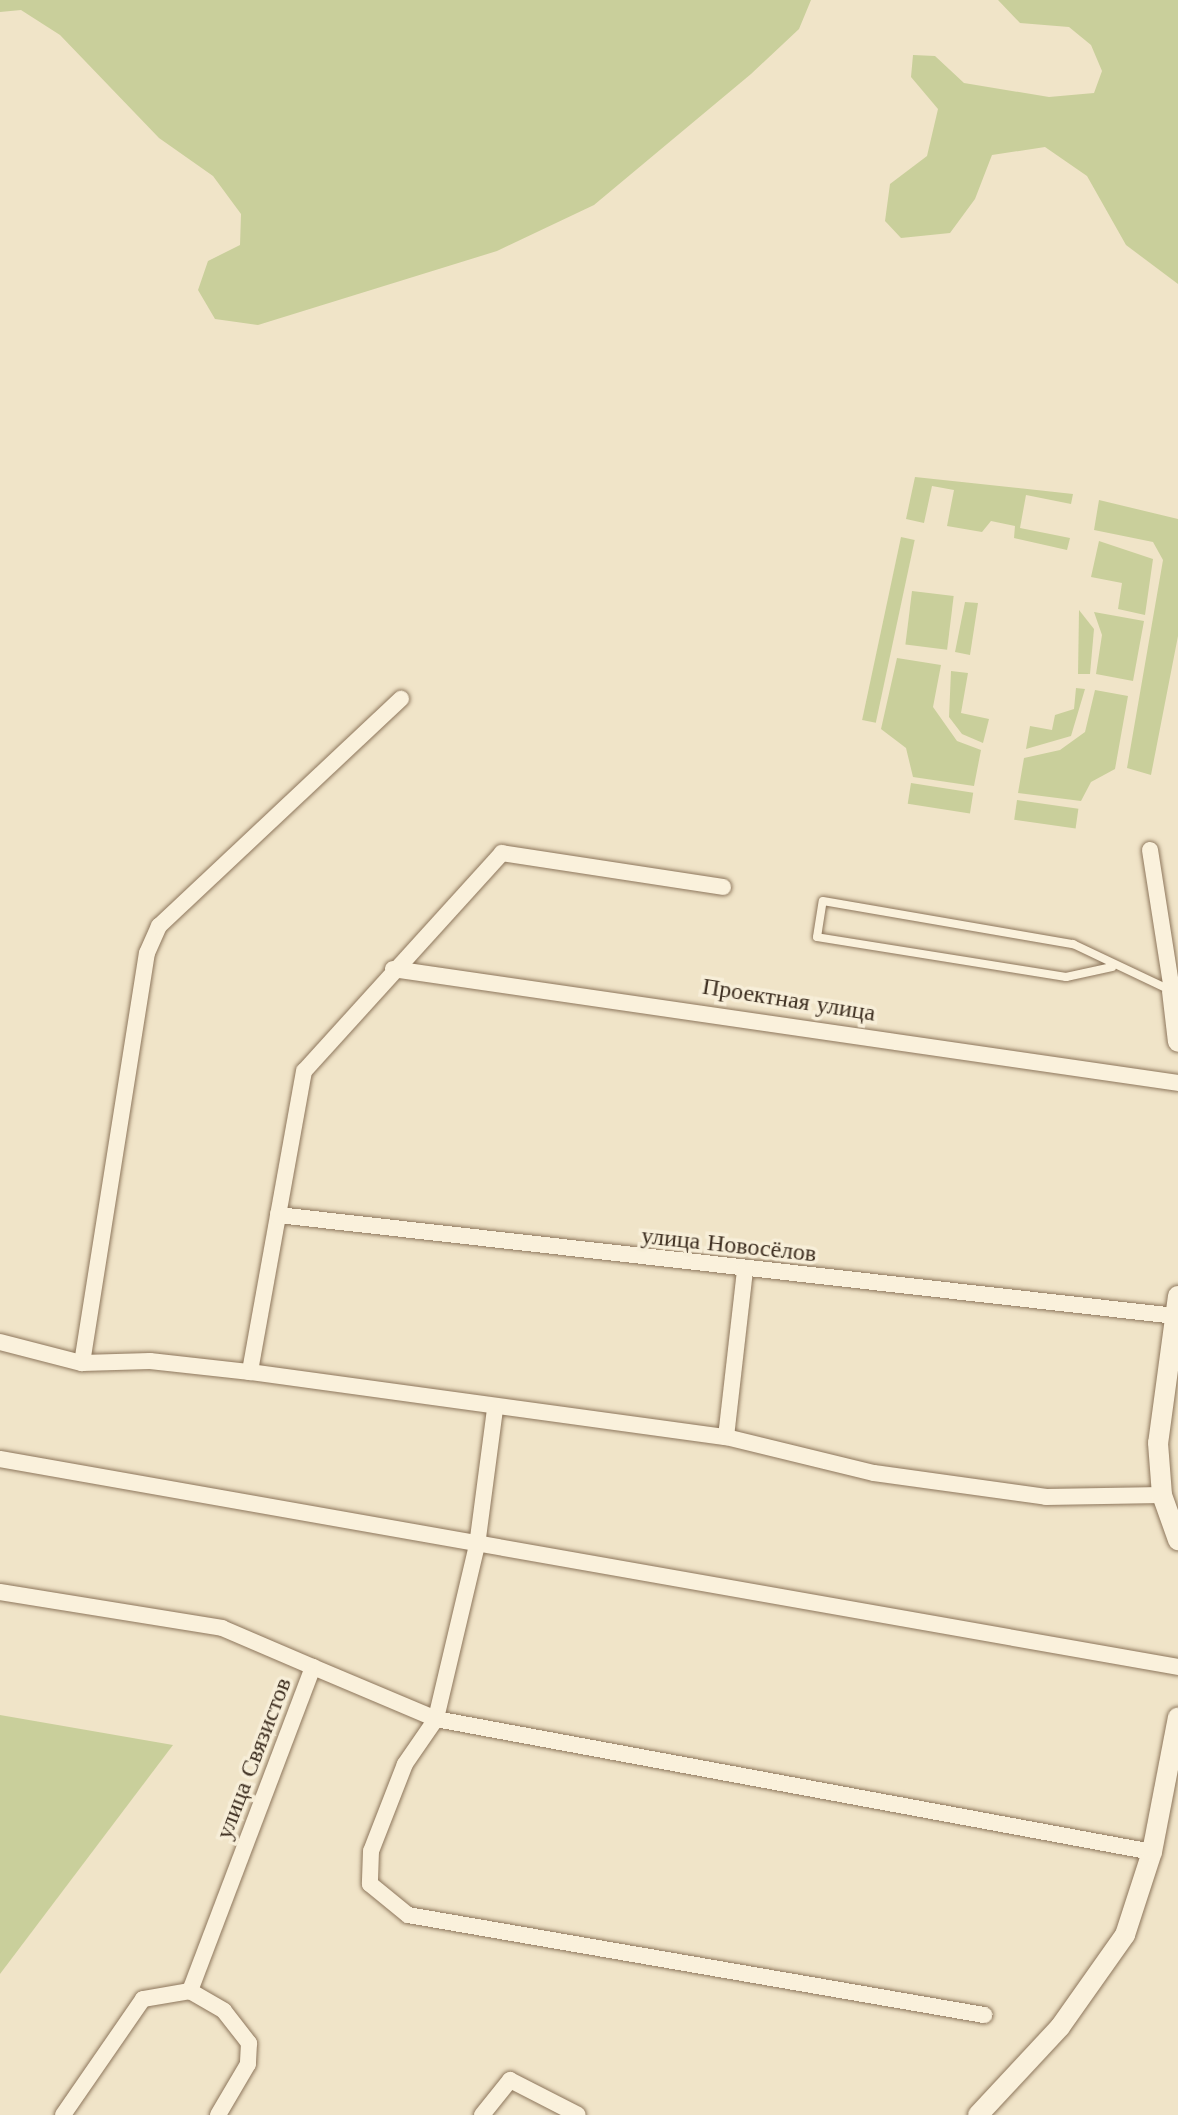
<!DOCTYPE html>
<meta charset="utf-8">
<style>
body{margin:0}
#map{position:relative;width:1178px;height:2115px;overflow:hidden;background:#f0e4c8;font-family:"Libre Baskerville",serif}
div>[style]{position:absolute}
.green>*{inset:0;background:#c9cf9b;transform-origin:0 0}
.roads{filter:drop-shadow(0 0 2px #8d765c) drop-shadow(0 0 2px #8d765c)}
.service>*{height:8px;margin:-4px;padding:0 4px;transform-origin:4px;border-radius:4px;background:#faf1dc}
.minor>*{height:16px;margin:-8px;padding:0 8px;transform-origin:8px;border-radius:8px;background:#faf1dc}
.tertiary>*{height:20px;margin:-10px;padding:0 10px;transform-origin:10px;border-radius:10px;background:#faf1dc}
span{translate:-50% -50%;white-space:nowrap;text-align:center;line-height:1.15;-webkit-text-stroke:7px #f7eed8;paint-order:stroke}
.street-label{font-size:24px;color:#3d2e20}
</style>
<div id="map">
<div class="green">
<div style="clip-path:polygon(0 0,811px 0,799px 29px,751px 74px,594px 205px,497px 251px,258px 325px,215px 319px,198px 290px,208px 261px,240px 245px,241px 214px,213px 176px,159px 138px,60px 35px,21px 10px,0 12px)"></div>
<div style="clip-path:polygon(998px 0,1178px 0,1178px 284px,1126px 245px,1087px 176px,1045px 147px,992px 155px,975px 199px,950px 233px,901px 238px,885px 221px,890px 184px,927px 156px,938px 109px,911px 77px,913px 55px,935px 56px,964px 83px,1049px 97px,1094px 93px,1102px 71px,1091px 45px,1069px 27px,1020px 23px)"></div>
<div style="clip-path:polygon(915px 477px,1073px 494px,1071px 504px,1026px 495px,1020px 528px,1070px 538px,1067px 550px,1014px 538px,1015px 526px,991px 521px,982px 532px,947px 526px,954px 490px,932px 486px,924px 523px,906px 519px)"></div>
<div style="clip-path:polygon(1099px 500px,1178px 519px,1178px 636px,1151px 775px,1127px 768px,1163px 560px,1153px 542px,1094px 530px)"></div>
<div style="left:901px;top:537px;width:14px;height:187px;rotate:12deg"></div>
<div style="clip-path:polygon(1099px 541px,1153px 559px,1145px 615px,1118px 609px,1122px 583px,1091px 577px)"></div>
<div style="left:912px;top:591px;width:42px;height:54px;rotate:7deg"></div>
<div style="clip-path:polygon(965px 602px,978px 603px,970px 655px,955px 652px)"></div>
<div style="clip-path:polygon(1079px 610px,1094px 629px,1090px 674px,1078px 674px)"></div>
<div style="clip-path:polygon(1094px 612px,1144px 621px,1133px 681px,1096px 674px,1102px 635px)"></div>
<div style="clip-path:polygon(897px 658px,941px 665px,933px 707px,957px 741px,981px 750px,974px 786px,913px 777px,906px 748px,881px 729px)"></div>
<div style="clip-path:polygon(951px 671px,968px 673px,961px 713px,989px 719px,983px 743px,962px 734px,949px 717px)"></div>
<div style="clip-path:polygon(1076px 688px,1085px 689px,1071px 736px,1026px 749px,1030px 726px,1052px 730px,1055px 715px,1074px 709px)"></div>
<div style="clip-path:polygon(1095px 690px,1128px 696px,1115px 769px,1091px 782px,1081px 801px,1018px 793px,1024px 758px,1060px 750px,1085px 732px)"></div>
<div style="left:911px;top:783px;width:63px;height:21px;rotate:9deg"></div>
<div style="left:1017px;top:800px;width:62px;height:20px;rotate:8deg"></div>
<div style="clip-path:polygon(0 1715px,173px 1745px,0 1974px)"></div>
</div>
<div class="roads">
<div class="service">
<div style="left:1112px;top:967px;width:47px;rotate:167.7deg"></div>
<div style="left:1066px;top:977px;width:252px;rotate:-170.9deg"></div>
<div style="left:817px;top:937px;width:36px;rotate:-81deg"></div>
<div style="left:823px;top:901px;width:254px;rotate:9.8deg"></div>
<div style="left:1073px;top:944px;width:110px;rotate:25.4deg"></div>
</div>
<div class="minor">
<div style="left:1150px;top:850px;width:143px;rotate:81.1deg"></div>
<div style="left:723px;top:887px;width:224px;rotate:-171.3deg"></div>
<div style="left:502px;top:853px;width:294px;rotate:132.2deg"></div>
<div style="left:304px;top:1071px;width:306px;rotate:100.2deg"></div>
<div style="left:250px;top:1372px;width:480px;rotate:7.8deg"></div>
<div style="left:726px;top:1437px;width:152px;rotate:13.7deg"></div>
<div style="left:874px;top:1473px;width:174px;rotate:7.9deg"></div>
<div style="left:1046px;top:1497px;width:116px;rotate:-1deg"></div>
<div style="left:393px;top:969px;width:793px;rotate:8.26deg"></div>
<div style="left:278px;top:1215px;width:904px;rotate:6.42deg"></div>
<div style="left:0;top:1342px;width:85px;rotate:14.4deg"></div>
<div style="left:82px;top:1363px;width:68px;rotate:-1.7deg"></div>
<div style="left:150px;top:1361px;width:101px;rotate:6.3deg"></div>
<div style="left:82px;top:1363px;width:415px;rotate:-81deg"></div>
<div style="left:147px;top:953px;width:30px;rotate:-66deg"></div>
<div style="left:159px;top:926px;width:332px;rotate:-43.2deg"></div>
<div style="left:495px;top:1409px;width:137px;rotate:97.5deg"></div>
<div style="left:477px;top:1545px;width:179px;rotate:103.3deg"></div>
<div style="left:436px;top:1719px;width:728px;rotate:10.52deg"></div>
<div style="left:726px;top:1437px;width:168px;rotate:-83.5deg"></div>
<div style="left:0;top:1459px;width:1196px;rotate:10.01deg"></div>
<div style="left:0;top:1592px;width:225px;rotate:9.2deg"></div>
<div style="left:222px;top:1628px;width:99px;rotate:23.2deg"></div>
<div style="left:313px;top:1667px;width:347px;rotate:110.8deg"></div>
<div style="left:190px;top:1991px;width:48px;rotate:170.3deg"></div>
<div style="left:143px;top:1999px;width:141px;rotate:124.6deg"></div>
<div style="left:313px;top:1667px;width:134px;rotate:22.9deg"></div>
<div style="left:436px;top:1719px;width:55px;rotate:124.6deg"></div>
<div style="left:405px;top:1764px;width:93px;rotate:111.3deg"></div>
<div style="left:371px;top:1851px;width:33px;rotate:92deg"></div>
<div style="left:370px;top:1884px;width:49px;rotate:39.2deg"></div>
<div style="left:408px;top:1915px;width:585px;rotate:9.85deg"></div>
<div style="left:190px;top:1991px;width:39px;rotate:30deg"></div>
<div style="left:224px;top:2011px;width:41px;rotate:52deg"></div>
<div style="left:249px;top:2043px;width:21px;rotate:93deg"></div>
<div style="left:248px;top:2064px;width:59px;rotate:120.5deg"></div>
<div style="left:482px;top:2115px;width:45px;rotate:-51.3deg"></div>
<div style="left:510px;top:2080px;width:76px;rotate:27.2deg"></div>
</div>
<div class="tertiary">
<div style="left:1172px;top:991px;width:51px;rotate:83.3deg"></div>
<div style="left:1178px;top:1296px;width:148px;rotate:97.7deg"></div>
<div style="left:1158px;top:1443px;width:52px;rotate:85.6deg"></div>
<div style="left:1162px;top:1495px;width:48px;rotate:70.4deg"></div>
<div style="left:978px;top:2115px;width:120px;rotate:-47deg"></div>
<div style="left:1060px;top:2027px;width:113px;rotate:-54.8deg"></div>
<div style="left:1125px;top:1935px;width:87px;rotate:-72deg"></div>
<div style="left:1152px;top:1852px;width:137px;rotate:-79.1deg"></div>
</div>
</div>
<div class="street-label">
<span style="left:789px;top:999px;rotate:9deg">Проектная улица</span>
<span style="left:729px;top:1244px;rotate:6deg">улица Новосёлов</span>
<span style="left:253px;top:1758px;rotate:-69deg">улица Связистов</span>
</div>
</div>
